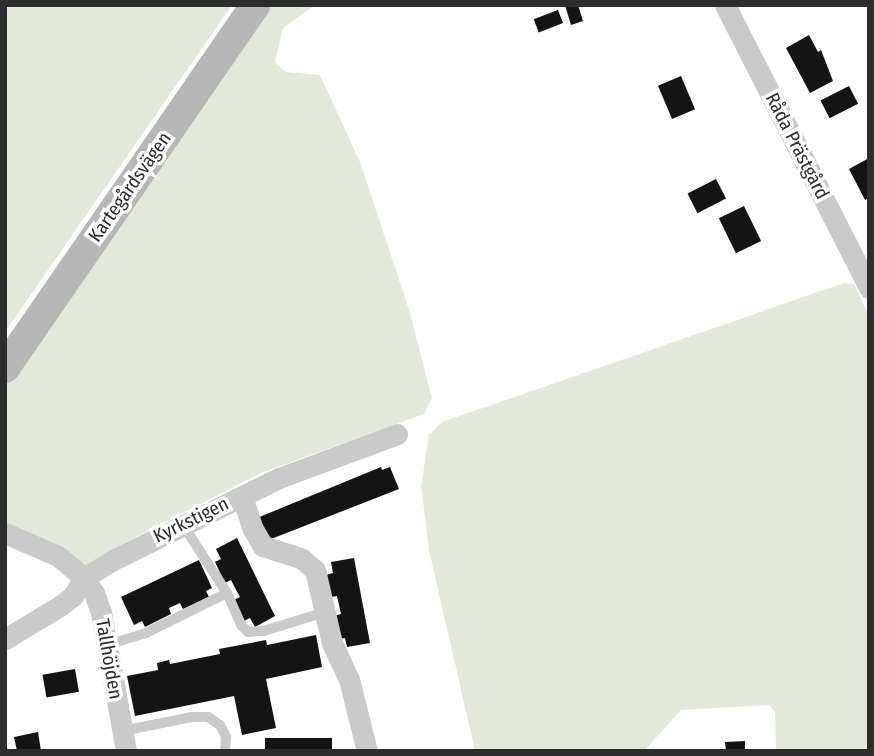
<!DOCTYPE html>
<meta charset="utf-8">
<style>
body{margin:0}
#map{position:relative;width:874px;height:756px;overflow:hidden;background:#fff;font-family:"Fira Sans Condensed",sans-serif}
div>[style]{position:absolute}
.green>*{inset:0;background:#e2e9db}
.building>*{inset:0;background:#141414;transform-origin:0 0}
.lane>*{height:10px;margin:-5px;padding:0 5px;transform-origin:5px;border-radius:5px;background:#cacaca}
.street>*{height:21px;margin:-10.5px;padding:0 10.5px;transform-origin:10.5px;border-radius:10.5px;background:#cacaca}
.secondary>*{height:30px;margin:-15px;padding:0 15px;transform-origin:15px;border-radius:15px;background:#b7b7b7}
span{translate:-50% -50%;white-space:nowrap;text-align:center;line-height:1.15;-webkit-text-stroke:7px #fff;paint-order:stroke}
.street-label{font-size:19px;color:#2d2d2d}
.frame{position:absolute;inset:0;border:7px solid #2d2d2d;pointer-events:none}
</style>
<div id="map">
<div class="green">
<div style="clip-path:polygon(5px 5px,232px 5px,5px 332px)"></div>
<div style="clip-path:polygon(268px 5px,315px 5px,283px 28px,275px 62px,286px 72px,320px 75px,360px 162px,409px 310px,432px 398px,424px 414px,261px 473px,126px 542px,83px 570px,5px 525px,5px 384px)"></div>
<div style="clip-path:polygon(844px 283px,854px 284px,869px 316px,869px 751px,776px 751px,775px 712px,769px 705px,681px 710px,644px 751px,475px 751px,429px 550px,421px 486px,429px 435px,442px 422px)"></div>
</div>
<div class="building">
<div style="clip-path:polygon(565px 5px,578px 5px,583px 21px,571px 25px)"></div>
<div style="left:558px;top:10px;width:14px;height:26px;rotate:69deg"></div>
<div style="clip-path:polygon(809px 35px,818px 52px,821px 50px,833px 81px,810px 93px,786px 48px)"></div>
<div style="left:681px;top:76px;width:36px;height:25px;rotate:67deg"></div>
<div style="left:849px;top:86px;width:20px;height:32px;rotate:63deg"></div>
<div style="clip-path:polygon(869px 158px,869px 198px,865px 200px,849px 169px)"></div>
<div style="left:716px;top:179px;width:22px;height:32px;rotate:63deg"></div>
<div style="left:744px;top:206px;width:39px;height:28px;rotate:64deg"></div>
<div style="clip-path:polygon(381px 467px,382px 470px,390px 467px,399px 489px,266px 541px,257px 518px)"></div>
<div style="clip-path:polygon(237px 538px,275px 616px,255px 627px,250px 618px,244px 621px,234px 600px,240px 597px,235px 588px,231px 580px,225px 583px,215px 562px,221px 559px,216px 549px)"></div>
<div style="clip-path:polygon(354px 558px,370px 643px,347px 647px,345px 638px,339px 639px,334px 616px,341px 614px,337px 596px,330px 597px,326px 575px,333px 573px,331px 562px)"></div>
<div style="clip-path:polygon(199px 560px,212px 588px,206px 591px,209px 597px,183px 609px,180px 603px,169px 608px,171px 614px,145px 627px,142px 621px,134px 625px,121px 597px)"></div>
<div style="clip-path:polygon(316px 635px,322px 667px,266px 679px,276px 728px,242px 735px,234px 696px,135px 716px,127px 676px,158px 670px,157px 663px,169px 660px,170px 664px,220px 654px,219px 649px,266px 640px,267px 645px)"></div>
<div style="left:75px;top:669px;width:23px;height:33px;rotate:80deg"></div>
<div style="clip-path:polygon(38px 732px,41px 751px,17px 751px,14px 737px)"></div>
<div style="left:332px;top:738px;width:13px;height:67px;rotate:90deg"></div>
<div style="clip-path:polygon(745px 741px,745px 751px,726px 751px,725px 742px)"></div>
</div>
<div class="lane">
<div style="left:183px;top:525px;width:81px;rotate:57.1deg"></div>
<div style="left:107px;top:645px;width:41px;rotate:-17.1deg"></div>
<div style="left:146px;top:633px;width:90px;rotate:-26.3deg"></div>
<div style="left:227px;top:593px;width:36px;rotate:66deg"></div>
<div style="left:242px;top:626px;width:8px;rotate:45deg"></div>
<div style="left:248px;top:632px;width:16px;rotate:-4deg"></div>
<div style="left:264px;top:631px;width:64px;rotate:-17.3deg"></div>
<div style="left:122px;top:731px;width:71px;rotate:-11.3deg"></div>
<div style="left:192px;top:717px;width:16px"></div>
<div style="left:208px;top:717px;width:14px;rotate:34deg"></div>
<div style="left:220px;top:725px;width:13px;rotate:63deg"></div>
<div style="left:226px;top:737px;width:14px;rotate:94deg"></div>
</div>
<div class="street">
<div style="left:725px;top:5px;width:318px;rotate:63deg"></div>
<div style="left:242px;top:496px;width:35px;rotate:72deg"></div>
<div style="left:253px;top:529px;width:20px;rotate:60deg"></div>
<div style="left:263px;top:546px;width:40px;rotate:18deg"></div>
<div style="left:301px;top:558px;width:18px;rotate:41deg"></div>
<div style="left:315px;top:570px;width:75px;rotate:76.9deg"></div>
<div style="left:332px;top:643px;width:40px;rotate:65deg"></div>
<div style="left:349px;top:679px;width:74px;rotate:76deg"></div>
<div style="left:5px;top:533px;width:58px;rotate:23.5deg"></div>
<div style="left:58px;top:556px;width:34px;rotate:40deg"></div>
<div style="left:84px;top:578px;width:18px;rotate:56deg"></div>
<div style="left:94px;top:593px;width:20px;rotate:70deg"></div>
<div style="left:101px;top:612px;width:141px;rotate:79.8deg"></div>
<div style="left:5px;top:639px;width:64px;rotate:-31deg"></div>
<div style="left:60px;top:606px;width:16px;rotate:-38deg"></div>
<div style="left:73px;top:596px;width:21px;rotate:-59deg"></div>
<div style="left:84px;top:578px;width:32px;rotate:-32deg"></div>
<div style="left:111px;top:561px;width:187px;rotate:-26.3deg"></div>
<div style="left:279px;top:478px;width:126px;rotate:-20.4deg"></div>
</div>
<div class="secondary">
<div style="left:5px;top:368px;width:441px;rotate:-55.4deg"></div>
</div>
<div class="street-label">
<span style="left:797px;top:146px;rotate:63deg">Råda Prästgård</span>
<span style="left:130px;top:187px;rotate:-55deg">Kartegårdsvägen</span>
<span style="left:191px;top:520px;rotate:-26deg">Kyrkstigen</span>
<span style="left:109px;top:659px;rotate:80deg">Tallhöjden</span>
</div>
<div class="frame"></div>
</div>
